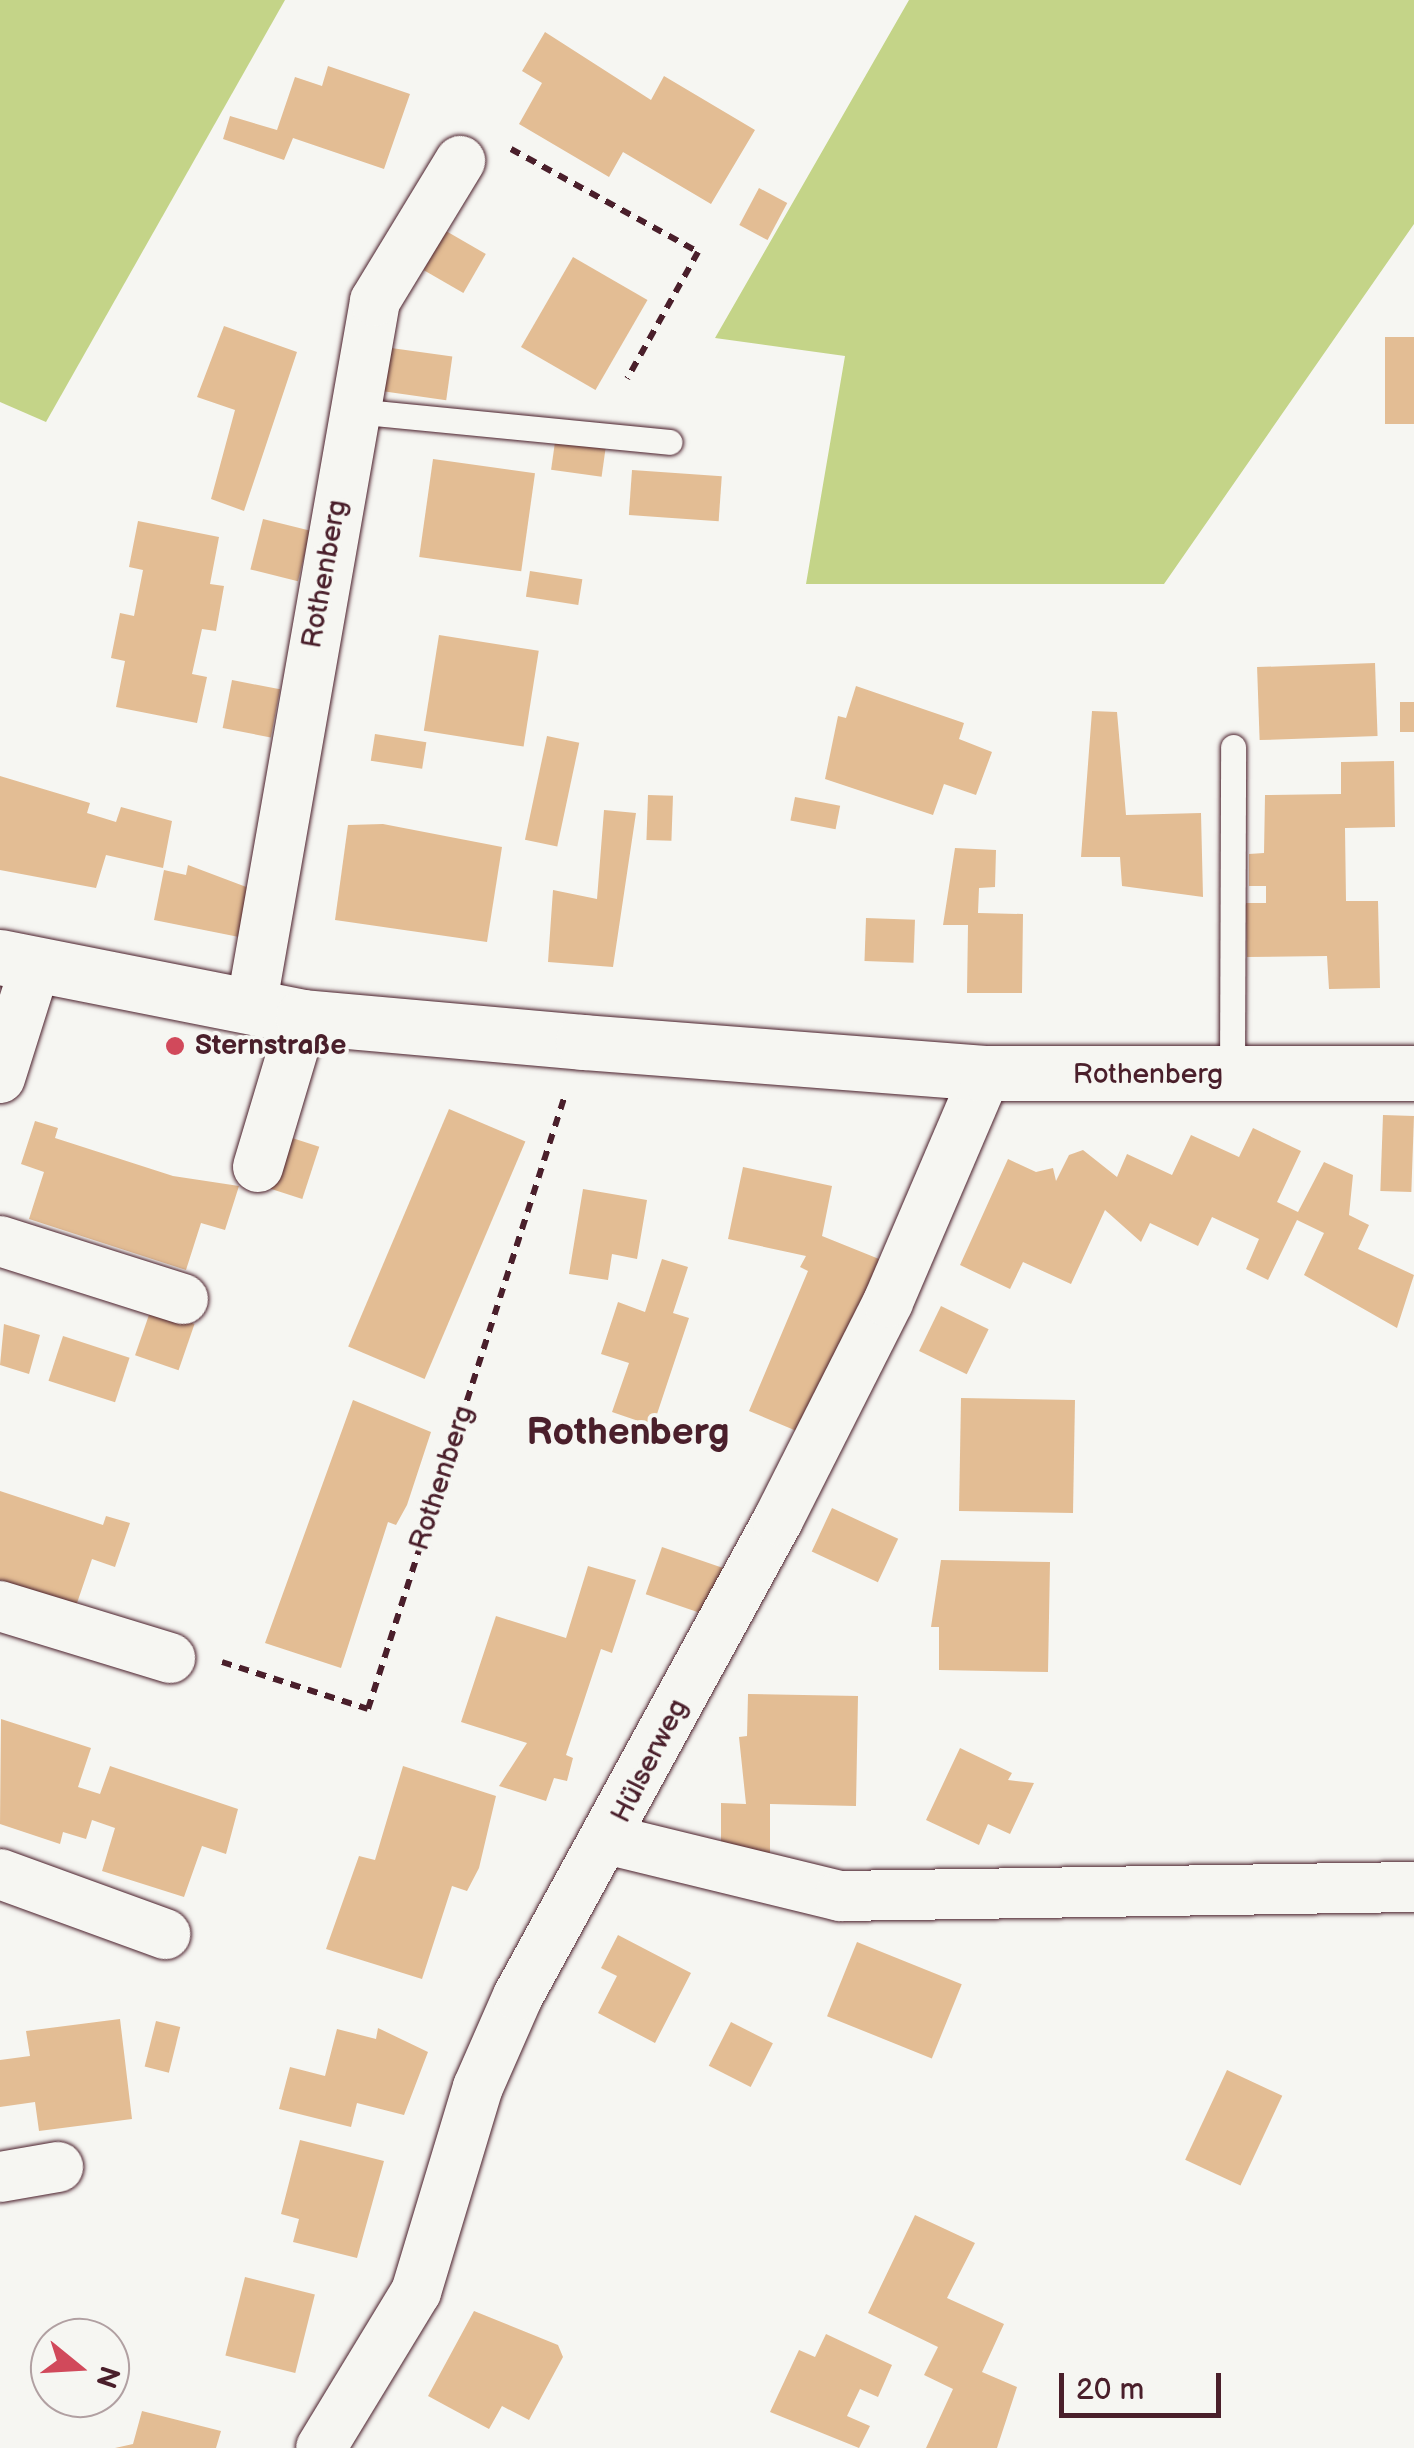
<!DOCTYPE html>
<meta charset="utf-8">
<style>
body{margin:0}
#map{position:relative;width:1414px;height:2448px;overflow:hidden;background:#f6f6f2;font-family:"Balsamiq Sans",sans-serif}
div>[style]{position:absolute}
.green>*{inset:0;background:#c4d488}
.building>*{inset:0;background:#e3bd94;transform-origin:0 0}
.path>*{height:6px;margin-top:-3px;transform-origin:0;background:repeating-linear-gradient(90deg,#4a1f2b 0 10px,transparent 0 18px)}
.roads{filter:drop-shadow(0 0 2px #4a1f2b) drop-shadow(0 0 2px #4a1f2b)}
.service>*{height:25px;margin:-12.5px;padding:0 12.5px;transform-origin:12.5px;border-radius:12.5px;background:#f6f6f2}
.minor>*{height:50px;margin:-25px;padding:0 25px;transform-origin:25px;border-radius:25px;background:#f6f6f2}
.tertiary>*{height:55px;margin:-27.5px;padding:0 27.5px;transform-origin:27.5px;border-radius:27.5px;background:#f6f6f2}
.dots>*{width:28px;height:28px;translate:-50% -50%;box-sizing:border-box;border:5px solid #f6f6f2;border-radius:50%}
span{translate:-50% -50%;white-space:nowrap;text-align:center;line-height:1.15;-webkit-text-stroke:8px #f6f6f2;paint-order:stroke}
.street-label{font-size:28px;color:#4a1f2b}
.poi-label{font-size:28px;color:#4a1f2b;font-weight:700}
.left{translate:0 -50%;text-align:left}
.district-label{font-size:38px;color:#4a1f2b;font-weight:700}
.north{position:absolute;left:30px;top:2318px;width:100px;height:100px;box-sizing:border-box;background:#f6f6f2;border:2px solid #b1a0a2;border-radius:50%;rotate:108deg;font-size:28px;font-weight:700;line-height:40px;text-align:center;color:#4a1f2b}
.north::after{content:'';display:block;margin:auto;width:35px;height:45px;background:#d1495b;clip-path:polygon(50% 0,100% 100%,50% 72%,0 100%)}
.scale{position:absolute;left:1059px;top:2373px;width:162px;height:45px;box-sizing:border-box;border:5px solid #4a1f2b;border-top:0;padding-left:12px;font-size:30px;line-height:35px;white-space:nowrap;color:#4a1f2b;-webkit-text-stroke:8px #f6f6f2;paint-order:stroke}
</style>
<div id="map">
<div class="green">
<div style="clip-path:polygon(0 0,285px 0,46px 422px,0 402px)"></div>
<div style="clip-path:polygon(909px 0,1414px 0,1414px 224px,1164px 584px,806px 584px,845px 356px,715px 338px)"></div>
</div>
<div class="building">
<div style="clip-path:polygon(545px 32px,651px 100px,664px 76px,755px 130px,711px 204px,623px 152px,609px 177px,519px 124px,542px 83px,522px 71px)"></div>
<div style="clip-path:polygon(328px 66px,410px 94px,384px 169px,293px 138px,284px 160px,223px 139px,230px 116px,277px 130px,295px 77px,322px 86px)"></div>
<div style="left:759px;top:188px;width:32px;height:42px;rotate:28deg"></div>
<div style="left:446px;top:231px;width:46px;height:45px;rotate:30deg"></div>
<div style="left:573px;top:257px;width:86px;height:104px;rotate:30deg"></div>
<div style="clip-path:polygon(224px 326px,297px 352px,244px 511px,211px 499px,235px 410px,197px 397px)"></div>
<div style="left:1385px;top:337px;width:29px;height:87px"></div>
<div style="left:384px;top:347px;width:69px;height:44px;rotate:8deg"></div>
<div style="left:555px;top:442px;width:51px;height:28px;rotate:8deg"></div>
<div style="left:433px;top:459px;width:103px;height:99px;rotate:8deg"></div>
<div style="left:632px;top:470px;width:90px;height:45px;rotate:4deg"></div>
<div style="left:263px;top:519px;width:49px;height:52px;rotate:14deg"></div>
<div style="clip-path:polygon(138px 521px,219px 537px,210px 584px,224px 586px,216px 631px,202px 629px,192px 674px,207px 677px,197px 723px,116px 707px,125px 661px,111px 658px,120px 613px,134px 616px,143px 570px,129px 567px)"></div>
<div style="left:530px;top:571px;width:53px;height:26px;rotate:9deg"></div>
<div style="left:439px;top:635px;width:101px;height:97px;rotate:9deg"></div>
<div style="left:1375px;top:663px;width:73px;height:118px;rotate:88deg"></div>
<div style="left:232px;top:680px;width:49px;height:49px;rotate:11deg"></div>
<div style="clip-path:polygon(856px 686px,964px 723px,959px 739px,992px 752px,976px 795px,944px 784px,933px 815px,825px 779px,838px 716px,846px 718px)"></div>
<div style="left:1400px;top:702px;width:14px;height:30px"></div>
<div style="clip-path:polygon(1092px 711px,1117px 712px,1126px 815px,1201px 813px,1203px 897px,1122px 886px,1120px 857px,1081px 857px)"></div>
<div style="left:375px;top:734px;width:52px;height:27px;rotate:9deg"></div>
<div style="left:547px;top:736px;width:33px;height:106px;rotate:12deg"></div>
<div style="clip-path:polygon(1394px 761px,1395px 827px,1345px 828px,1346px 901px,1378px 901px,1380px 988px,1329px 989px,1327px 956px,1247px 957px,1246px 903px,1266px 903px,1266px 886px,1249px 886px,1249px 854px,1264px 853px,1265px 795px,1341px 794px,1341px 762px)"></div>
<div style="clip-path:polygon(0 776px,90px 803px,87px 813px,116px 822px,121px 807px,172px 821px,163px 868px,106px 855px,96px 888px,0 870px)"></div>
<div style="left:648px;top:795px;width:25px;height:45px;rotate:2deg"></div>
<div style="left:795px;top:797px;width:46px;height:24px;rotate:11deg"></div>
<div style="clip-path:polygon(604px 810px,636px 813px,613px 967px,548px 962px,553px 890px,597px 899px)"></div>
<div style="clip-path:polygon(383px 824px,502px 847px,487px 942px,335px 920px,348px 825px)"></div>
<div style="clip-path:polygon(955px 848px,996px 850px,995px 887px,979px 888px,978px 913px,1023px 914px,1022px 993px,967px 993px,968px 925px,943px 925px)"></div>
<div style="clip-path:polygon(188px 865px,249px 888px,239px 937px,154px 920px,164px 870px,186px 875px)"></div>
<div style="left:866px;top:918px;width:49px;height:43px;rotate:2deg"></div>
<div style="left:449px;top:1109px;width:83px;height:258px;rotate:23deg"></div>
<div style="left:1383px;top:1115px;width:31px;height:76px;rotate:2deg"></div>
<div style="clip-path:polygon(35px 1121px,58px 1128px,55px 1138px,173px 1176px,239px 1186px,225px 1230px,201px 1223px,186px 1270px,29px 1219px,44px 1172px,21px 1164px)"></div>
<div style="clip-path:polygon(1253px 1128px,1301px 1151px,1277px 1202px,1298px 1212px,1324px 1162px,1353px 1175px,1349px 1215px,1369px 1225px,1358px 1249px,1414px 1275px,1397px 1328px,1304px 1275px,1324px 1233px,1297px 1220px,1268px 1280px,1246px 1269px,1259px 1239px,1212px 1217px,1198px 1246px,1150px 1223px,1141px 1242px,1105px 1210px,1071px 1284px,1023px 1262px,1010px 1289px,960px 1265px,1008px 1159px,1036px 1172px,1053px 1168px,1056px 1181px,1069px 1155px,1083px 1150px,1117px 1177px,1127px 1154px,1172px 1175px,1191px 1135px,1239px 1157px)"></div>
<div style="left:286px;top:1136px;width:35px;height:55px;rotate:18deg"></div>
<div style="clip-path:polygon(743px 1167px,832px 1186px,822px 1236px,884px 1261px,799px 1432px,749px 1411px,808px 1271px,800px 1267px,806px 1256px,728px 1239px)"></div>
<div style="clip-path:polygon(583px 1189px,647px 1200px,637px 1259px,612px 1254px,608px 1280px,569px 1274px)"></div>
<div style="clip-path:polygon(662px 1259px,688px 1267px,673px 1313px,689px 1318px,653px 1426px,612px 1412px,629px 1363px,601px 1354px,618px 1302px,645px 1312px)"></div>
<div style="left:941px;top:1306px;width:53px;height:50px;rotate:26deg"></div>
<div style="left:151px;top:1309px;width:46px;height:49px;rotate:19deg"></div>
<div style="clip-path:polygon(4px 1324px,40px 1335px,29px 1374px,0 1365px)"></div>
<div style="left:63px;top:1336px;width:70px;height:47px;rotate:18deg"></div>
<div style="left:961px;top:1398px;width:114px;height:113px;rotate:1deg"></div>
<div style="clip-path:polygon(353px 1400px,431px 1432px,407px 1505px,396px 1525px,388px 1522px,341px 1668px,265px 1643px)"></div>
<div style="clip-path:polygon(0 1491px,103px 1525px,106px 1516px,130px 1523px,115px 1567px,92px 1559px,76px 1606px,0 1580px)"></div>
<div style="left:832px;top:1508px;width:73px;height:48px;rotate:25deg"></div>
<div style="left:662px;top:1547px;width:70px;height:50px;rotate:19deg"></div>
<div style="clip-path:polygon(941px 1560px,1050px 1562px,1048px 1672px,939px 1670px,939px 1627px,931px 1627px)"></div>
<div style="clip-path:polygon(588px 1566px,636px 1580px,612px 1653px,601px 1649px,566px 1755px,573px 1758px,567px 1781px,554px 1778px,546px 1801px,499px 1786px,527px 1743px,461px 1722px,496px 1616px,566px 1638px)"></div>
<div style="clip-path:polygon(748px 1694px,858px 1696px,856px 1806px,770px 1804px,770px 1853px,721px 1852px,721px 1803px,746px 1804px,739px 1737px,747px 1736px)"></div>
<div style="clip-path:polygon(1px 1719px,91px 1748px,78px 1787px,100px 1794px,110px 1766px,238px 1809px,226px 1854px,202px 1846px,184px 1897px,102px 1871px,115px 1828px,92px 1820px,86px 1839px,63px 1832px,60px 1844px,0 1824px)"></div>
<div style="clip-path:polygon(960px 1748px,1012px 1773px,1008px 1780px,1034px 1783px,1010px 1834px,988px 1824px,979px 1845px,926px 1820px)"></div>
<div style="clip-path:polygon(403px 1766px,496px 1796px,479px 1868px,467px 1891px,452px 1886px,422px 1979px,326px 1949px,359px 1856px,375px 1860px)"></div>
<div style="clip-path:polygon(618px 1935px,691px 1973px,655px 2043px,598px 2013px,617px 1976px,601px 1968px)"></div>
<div style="left:857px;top:1942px;width:113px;height:80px;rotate:22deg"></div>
<div style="clip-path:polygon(120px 2019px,132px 2119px,39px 2131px,35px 2102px,0 2107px,0 2060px,30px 2056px,26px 2031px)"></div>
<div style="left:156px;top:2021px;width:25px;height:47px;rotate:14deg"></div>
<div style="left:731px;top:2022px;width:47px;height:49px;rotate:27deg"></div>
<div style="clip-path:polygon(378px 2028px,428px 2052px,404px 2115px,357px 2103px,351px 2127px,279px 2109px,290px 2067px,325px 2076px,337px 2029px,376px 2039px)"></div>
<div style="left:1227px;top:2070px;width:61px;height:99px;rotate:25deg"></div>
<div style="clip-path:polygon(300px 2140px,384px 2161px,357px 2258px,293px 2242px,299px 2219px,281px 2214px)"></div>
<div style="clip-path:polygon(915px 2215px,975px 2243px,947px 2298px,1004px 2324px,982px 2372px,1017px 2387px,997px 2448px,926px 2448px,953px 2389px,924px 2375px,938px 2347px,868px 2313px)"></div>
<div style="left:245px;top:2277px;width:72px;height:81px;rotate:14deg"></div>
<div style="clip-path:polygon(474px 2311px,558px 2345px,563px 2357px,529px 2420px,502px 2406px,489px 2429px,428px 2396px)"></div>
<div style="clip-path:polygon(826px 2334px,892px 2365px,878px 2397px,860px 2389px,847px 2416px,870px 2426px,859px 2448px,770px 2412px,799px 2350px,815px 2357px)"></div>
<div style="clip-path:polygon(142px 2411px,221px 2431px,216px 2448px,115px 2448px,133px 2444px)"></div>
</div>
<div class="path">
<div style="left:511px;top:149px;width:213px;rotate:28.8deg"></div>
<div style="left:698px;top:252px;width:145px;rotate:119.2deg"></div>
<div style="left:222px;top:1662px;width:153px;rotate:17.8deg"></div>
<div style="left:368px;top:1709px;width:645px;rotate:-72.21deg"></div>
</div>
<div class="roads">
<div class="service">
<div style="left:354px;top:411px;width:317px;rotate:5.6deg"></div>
<div style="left:1232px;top:1075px;width:328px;rotate:-89.8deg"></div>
</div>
<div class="minor">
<div style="left:251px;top:1008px;width:718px;rotate:-80.05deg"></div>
<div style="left:375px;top:301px;width:164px;rotate:-58.7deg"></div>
<div style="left:0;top:1078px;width:116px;rotate:-72.5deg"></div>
<div style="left:258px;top:1167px;width:157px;rotate:-73.3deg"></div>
<div style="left:0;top:1241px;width:192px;rotate:17.6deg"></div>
<div style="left:0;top:1606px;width:178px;rotate:17deg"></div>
<div style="left:610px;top:1840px;width:237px;rotate:13.7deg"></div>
<div style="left:840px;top:1896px;width:574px;rotate:-0.9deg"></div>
<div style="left:0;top:1874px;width:176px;rotate:20deg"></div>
<div style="left:0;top:2177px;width:59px;rotate:-9.8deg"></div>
<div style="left:321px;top:2448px;width:183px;rotate:-58.7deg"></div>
<div style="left:416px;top:2292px;width:214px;rotate:-73.2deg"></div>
<div style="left:478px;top:2087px;width:99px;rotate:-66.3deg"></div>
<div style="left:518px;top:1996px;width:542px;rotate:-61.36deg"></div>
<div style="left:778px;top:1520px;width:244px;rotate:-63.2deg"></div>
<div style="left:888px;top:1302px;width:249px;rotate:-66.8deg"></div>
</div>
<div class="tertiary">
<div style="left:0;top:957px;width:309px;rotate:11.2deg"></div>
<div style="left:303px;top:1017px;width:281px;rotate:5.1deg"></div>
<div style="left:583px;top:1042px;width:404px;rotate:4.4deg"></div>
<div style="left:986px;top:1073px;width:428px"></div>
</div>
</div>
<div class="dots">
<div style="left:175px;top:1046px;background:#d1495b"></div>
</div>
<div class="street-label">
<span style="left:325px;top:574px;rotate:-80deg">Rothenberg</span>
<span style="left:1148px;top:1075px">Rothenberg</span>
<span style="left:442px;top:1478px;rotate:-72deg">Rothenberg</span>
<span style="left:650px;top:1761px;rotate:-63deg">Hülserweg</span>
</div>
<div class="poi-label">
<span class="left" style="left:195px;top:1046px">Sternstraße</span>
</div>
<div class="district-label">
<span style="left:628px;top:1433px">Rothenberg</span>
</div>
<div class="north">N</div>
<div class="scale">20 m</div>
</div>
